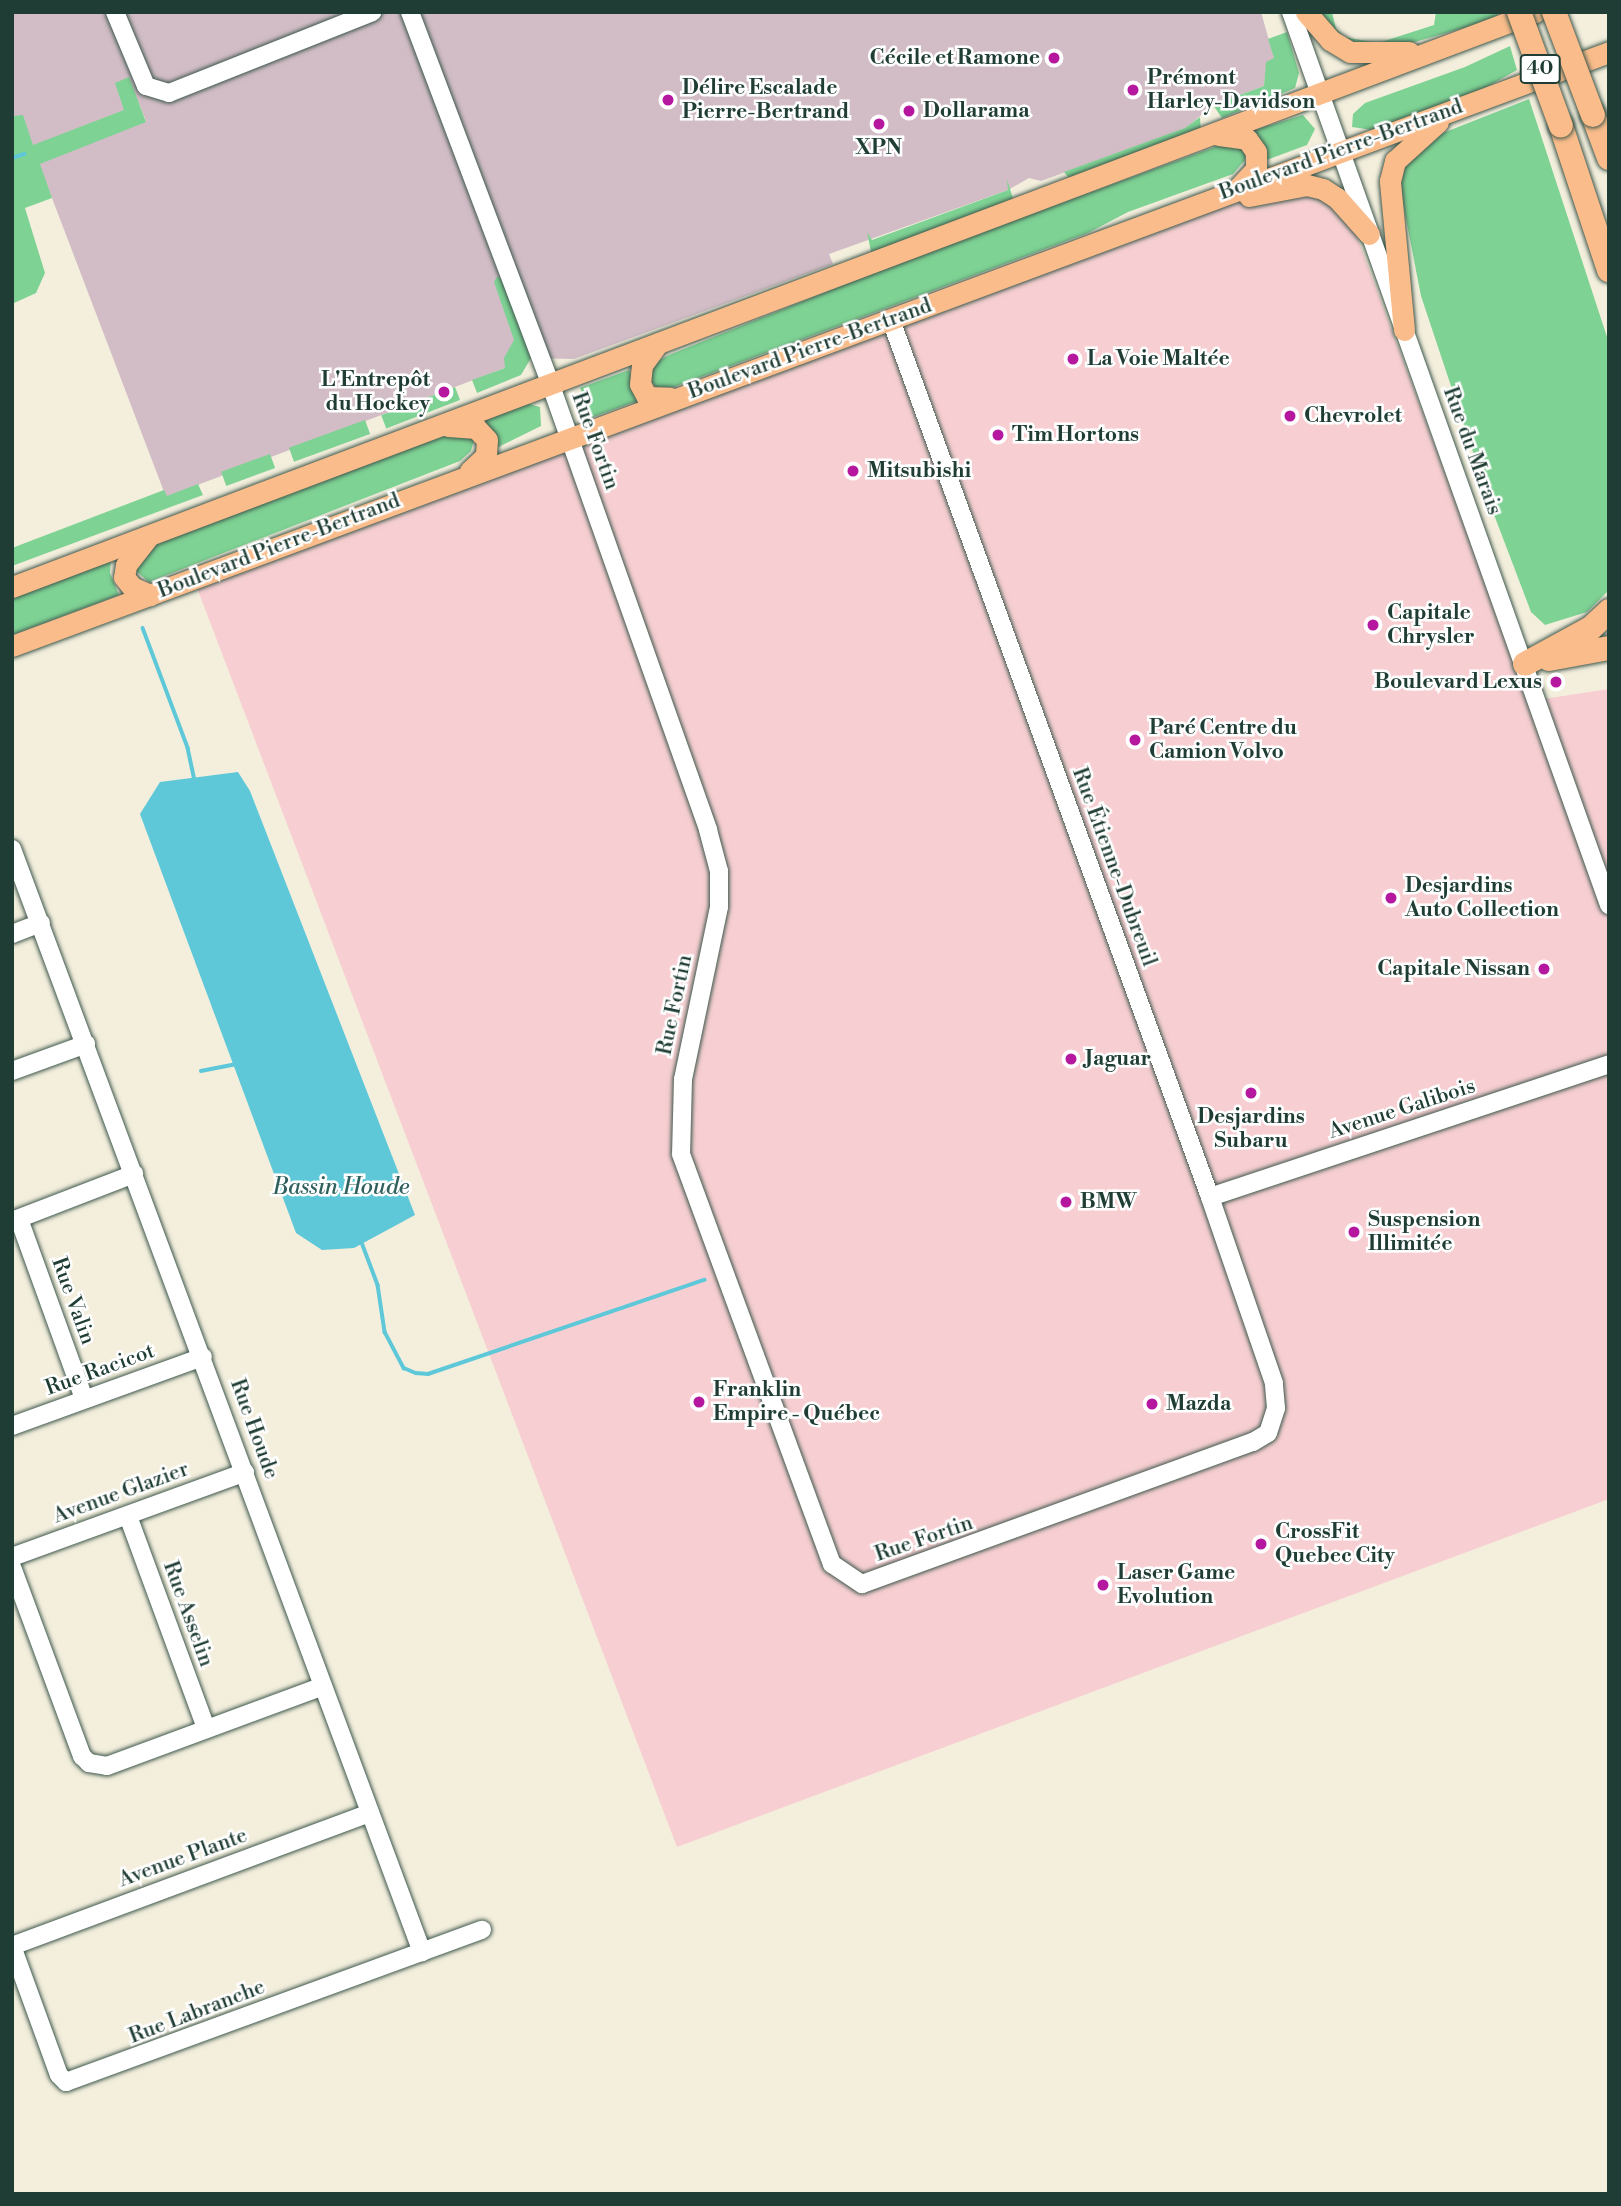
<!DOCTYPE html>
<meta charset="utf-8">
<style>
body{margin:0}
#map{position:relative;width:1621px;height:2206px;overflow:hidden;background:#f4efdd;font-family:"Libre Bodoni",serif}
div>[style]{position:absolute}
.built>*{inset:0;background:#f7cfd2}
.industrial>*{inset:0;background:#d2bdc6}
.green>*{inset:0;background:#7ed294;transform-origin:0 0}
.water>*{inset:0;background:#5ec8d9}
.stream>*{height:3.5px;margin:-1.75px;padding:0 1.75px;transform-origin:1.75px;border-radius:1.75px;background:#5ec8d9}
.roads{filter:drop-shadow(0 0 2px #3f584d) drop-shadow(0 0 2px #3f584d)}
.minor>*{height:18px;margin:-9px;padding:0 9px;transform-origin:9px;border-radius:9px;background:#fff}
.major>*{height:21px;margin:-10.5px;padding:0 10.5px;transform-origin:10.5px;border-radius:10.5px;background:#f9bc8a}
.highway>*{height:24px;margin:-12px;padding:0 12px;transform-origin:12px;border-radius:12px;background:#f9bc8a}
.bridges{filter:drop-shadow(0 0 2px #3f584d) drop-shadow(0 0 2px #3f584d)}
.highway-bridge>*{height:24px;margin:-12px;padding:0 12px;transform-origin:12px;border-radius:12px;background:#f9bc8a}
.dots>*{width:19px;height:19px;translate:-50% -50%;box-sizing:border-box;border:4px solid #fff;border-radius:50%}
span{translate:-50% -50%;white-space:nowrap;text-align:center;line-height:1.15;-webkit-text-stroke:5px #fff;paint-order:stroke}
.shield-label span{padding:2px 5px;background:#fff;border:2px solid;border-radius:5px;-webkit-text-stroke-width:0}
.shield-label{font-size:19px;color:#1f3d34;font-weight:700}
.poi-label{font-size:21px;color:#1f3d34;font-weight:700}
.right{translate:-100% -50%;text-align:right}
.left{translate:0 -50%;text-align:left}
.street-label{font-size:21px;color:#1f3d34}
.water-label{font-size:23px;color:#2f605d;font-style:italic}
.frame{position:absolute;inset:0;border:14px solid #1f3d34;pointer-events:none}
</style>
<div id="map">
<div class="built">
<div style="clip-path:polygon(1285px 183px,1346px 207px,1530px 701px,1609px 689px,1609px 1499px,677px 1847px,197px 588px)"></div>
</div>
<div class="industrial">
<div style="clip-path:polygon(12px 12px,1261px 12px,1274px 58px,1266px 67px,1264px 86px,1213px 105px,1186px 128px,1041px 181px,1029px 178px,1008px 190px,829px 254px,833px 264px,574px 359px,531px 358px,166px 497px,39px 164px,146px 121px,128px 77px,125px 110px,32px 146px,23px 116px,12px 116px)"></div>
</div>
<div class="green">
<div style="clip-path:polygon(1319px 12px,1332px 12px,1336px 29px,1344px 37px,1378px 43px,1434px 25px,1436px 12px,1496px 12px,1499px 18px,1383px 51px,1352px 50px)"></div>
<div style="clip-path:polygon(1287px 32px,1299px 73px,1295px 88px,1222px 118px,1213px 105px,1264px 86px,1266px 62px,1274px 58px,1268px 39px)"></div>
<div style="clip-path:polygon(1510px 46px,1517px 70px,1485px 88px,1372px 130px,1352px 127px,1353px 114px,1365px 103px,1465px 67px)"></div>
<div style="clip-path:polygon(129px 77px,146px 122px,40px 164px,52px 198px,25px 208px,45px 273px,36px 293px,12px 304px,12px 116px,23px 115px,33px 145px,124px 110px,115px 83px)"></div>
<div style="clip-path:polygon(1529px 99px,1609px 343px,1609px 590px,1587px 612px,1545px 625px,1531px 612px,1493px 512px,1421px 296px,1400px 188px,1403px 169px,1416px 150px,1443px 133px)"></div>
<div style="clip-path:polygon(1303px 115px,1315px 129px,1307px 145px,1261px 162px,1251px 131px)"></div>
<div style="clip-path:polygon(1200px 117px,1201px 133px,1070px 179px,1064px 172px,1185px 128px)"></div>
<div style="clip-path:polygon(1223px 144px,1238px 144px,1245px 150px,1245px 160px,1233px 174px,1128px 212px,1088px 233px,674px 387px,656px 387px,647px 377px,658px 361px,669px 355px,913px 257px)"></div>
<div style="clip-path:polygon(1007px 179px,1014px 202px,871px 252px,867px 232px,872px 240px,1008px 190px)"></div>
<div style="clip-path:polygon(497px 277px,503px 279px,531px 358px,521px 375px,477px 393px,472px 380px,505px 368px,504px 358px,514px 340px,494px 282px)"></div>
<div style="left:629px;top:370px;width:32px;height:52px;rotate:70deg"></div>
<div style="left:455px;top:387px;width:14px;height:79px;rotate:69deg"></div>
<div style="clip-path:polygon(522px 402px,540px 407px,541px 426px,488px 452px,489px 426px,479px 419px)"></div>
<div style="left:365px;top:420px;width:15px;height:81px;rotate:70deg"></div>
<div style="clip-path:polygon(451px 432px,475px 436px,471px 451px,460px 461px,149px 582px,135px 570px,141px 550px)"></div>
<div style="left:270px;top:454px;width:15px;height:52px;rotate:70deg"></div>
<div style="clip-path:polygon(198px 484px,203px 495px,12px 566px,12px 548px,164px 490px,167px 496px)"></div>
<div style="clip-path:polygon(111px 558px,110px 573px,119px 595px,12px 635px,12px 594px)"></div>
</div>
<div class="water">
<div style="clip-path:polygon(238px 772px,250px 791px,415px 1215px,354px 1248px,322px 1250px,296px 1233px,140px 814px,160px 782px)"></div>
</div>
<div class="stream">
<div style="left:12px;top:158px;width:13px;rotate:-18deg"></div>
<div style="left:143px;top:628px;width:128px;rotate:69.4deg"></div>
<div style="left:188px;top:748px;width:35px;rotate:78deg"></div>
<div style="left:201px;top:1071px;width:36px;rotate:-11deg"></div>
<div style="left:361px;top:1240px;width:48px;rotate:69.3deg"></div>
<div style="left:378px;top:1285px;width:48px;rotate:81.5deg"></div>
<div style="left:385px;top:1332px;width:41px;rotate:62.2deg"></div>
<div style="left:404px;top:1368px;width:13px;rotate:23deg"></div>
<div style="left:416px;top:1373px;width:12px;rotate:5deg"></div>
<div style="left:428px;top:1374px;width:292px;rotate:-18.8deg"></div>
</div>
<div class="roads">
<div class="minor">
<div style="left:115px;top:12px;width:80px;rotate:67.3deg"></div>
<div style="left:146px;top:86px;width:24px;rotate:17deg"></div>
<div style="left:169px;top:93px;width:219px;rotate:-21.7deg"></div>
<div style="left:410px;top:12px;width:397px;rotate:69.3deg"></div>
<div style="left:550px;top:383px;width:474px;rotate:70.5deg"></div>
<div style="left:708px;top:830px;width:42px;rotate:75deg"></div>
<div style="left:719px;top:871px;width:36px;rotate:90deg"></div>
<div style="left:719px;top:907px;width:176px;rotate:101.8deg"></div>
<div style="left:683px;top:1079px;width:75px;rotate:91.5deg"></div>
<div style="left:681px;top:1154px;width:437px;rotate:69.8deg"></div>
<div style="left:832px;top:1564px;width:36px;rotate:34deg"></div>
<div style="left:862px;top:1584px;width:416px;rotate:-20deg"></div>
<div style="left:1253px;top:1442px;width:17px;rotate:-31deg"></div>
<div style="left:1268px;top:1433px;width:26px;rotate:-72deg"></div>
<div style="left:1276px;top:1408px;width:25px;rotate:-95deg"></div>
<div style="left:1274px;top:1383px;width:197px;rotate:-109deg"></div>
<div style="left:1210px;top:1197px;width:933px;rotate:-109.99deg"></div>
<div style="left:1291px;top:12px;width:948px;rotate:70.4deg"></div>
<div style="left:12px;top:849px;width:1177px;rotate:69.61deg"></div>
<div style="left:12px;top:934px;width:31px;rotate:-21deg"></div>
<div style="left:12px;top:1071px;width:79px;rotate:-20deg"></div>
<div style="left:1210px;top:1197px;width:421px;rotate:-18.4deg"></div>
<div style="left:19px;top:1219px;width:191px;rotate:70.1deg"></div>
<div style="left:12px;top:1221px;width:131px;rotate:-21.1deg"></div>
<div style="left:12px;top:1426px;width:203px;rotate:-19.9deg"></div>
<div style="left:128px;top:1516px;width:226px;rotate:69.8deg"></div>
<div style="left:12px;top:1557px;width:248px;rotate:-20deg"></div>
<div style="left:12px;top:1567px;width:202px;rotate:69.7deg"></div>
<div style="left:82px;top:1756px;width:10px;rotate:45deg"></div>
<div style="left:89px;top:1763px;width:18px;rotate:9deg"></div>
<div style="left:107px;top:1766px;width:230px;rotate:-20.3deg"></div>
<div style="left:12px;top:1946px;width:137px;rotate:70deg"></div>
<div style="left:59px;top:2075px;width:10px;rotate:45deg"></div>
<div style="left:66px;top:2082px;width:443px;rotate:-20.1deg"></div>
<div style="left:12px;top:1946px;width:382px;rotate:-20.4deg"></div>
</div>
<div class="major">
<div style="left:1306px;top:12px;width:37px;rotate:49deg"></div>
<div style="left:1330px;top:40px;width:23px;rotate:31deg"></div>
<div style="left:1350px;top:52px;width:59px"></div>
<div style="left:1219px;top:135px;width:28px;rotate:8deg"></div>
<div style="left:1247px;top:139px;width:16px;rotate:55deg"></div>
<div style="left:1256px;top:152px;width:17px;rotate:90deg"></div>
<div style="left:1256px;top:169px;width:25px;rotate:133deg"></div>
<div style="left:1249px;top:196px;width:59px;rotate:-10.7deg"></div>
<div style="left:1307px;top:185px;width:16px;rotate:14deg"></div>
<div style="left:1323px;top:189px;width:17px;rotate:33deg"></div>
<div style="left:1337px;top:198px;width:48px;rotate:48.4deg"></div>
<div style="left:1404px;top:330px;width:150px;rotate:-95.4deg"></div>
<div style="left:1390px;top:181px;width:21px;rotate:-76deg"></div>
<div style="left:1395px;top:161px;width:58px;rotate:-42.2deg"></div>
<div style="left:658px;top:343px;width:27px;rotate:126deg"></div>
<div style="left:642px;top:365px;width:19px;rotate:96deg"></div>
<div style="left:640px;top:384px;width:15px;rotate:62deg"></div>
<div style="left:647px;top:397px;width:23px;rotate:2deg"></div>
<div style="left:448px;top:426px;width:28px;rotate:4deg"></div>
<div style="left:476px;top:428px;width:16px;rotate:47deg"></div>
<div style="left:487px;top:440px;width:16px;rotate:94deg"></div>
<div style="left:486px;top:456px;width:22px;rotate:137deg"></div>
<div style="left:148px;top:537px;width:36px;rotate:128deg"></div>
<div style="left:126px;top:565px;width:12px;rotate:99deg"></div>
<div style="left:124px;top:577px;width:13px;rotate:51deg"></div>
<div style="left:132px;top:587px;width:20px;rotate:24deg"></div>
<div style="left:12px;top:587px;width:1628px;rotate:-20.68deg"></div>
<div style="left:12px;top:646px;width:1704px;rotate:-20.4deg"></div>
</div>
<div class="highway">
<div style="left:1593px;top:115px;width:46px;rotate:69.6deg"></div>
<div style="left:1561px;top:126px;width:152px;rotate:71.6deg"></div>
<div style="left:1549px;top:659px;width:61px;rotate:-10.4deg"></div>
<div style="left:1525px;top:664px;width:75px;rotate:-28.6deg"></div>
<div style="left:1591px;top:628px;width:25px;rotate:-43deg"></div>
</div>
</div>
<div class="bridges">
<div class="highway-bridge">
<div style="left:1519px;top:12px;width:121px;rotate:69.8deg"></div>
<div style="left:1554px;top:12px;width:110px;rotate:69.3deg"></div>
</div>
</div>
<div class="dots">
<div style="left:1054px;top:58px;background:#b5179e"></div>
<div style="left:1133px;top:90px;background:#b5179e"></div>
<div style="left:668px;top:100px;background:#b5179e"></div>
<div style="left:909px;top:111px;background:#b5179e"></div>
<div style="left:879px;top:124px;background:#b5179e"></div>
<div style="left:1073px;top:359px;background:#b5179e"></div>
<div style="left:444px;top:392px;background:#b5179e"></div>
<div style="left:1290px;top:416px;background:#b5179e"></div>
<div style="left:998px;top:435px;background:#b5179e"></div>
<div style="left:853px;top:471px;background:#b5179e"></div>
<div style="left:1373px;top:625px;background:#b5179e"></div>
<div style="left:1556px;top:682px;background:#b5179e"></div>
<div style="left:1135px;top:740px;background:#b5179e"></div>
<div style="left:1391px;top:898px;background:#b5179e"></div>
<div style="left:1544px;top:969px;background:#b5179e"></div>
<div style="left:1071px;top:1059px;background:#b5179e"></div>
<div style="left:1251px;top:1093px;background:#b5179e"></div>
<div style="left:1066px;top:1202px;background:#b5179e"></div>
<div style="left:1354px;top:1232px;background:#b5179e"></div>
<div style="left:699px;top:1402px;background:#b5179e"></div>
<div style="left:1152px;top:1404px;background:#b5179e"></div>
<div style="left:1261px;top:1544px;background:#b5179e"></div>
<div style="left:1103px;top:1585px;background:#b5179e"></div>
</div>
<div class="shield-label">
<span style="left:1540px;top:69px">40</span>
</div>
<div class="poi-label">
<span class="right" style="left:1040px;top:58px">Cécile et Ramone</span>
<span class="left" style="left:1147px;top:90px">Prémont<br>Harley-Davidson</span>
<span class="left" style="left:682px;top:100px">Délire Escalade<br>Pierre-Bertrand</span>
<span class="left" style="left:923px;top:111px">Dollarama</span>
<span style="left:879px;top:148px">XPN</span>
<span class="left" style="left:1087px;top:359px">La Voie Maltée</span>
<span class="right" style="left:430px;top:392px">L'Entrepôt<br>du Hockey</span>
<span class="left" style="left:1304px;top:416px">Chevrolet</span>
<span class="left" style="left:1012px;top:435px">Tim Hortons</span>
<span class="left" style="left:867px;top:471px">Mitsubishi</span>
<span class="left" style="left:1387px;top:625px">Capitale<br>Chrysler</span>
<span class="right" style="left:1542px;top:682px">Boulevard Lexus</span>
<span class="left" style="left:1149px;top:740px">Paré Centre du<br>Camion Volvo</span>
<span class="left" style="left:1405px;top:898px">Desjardins<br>Auto Collection</span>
<span class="right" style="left:1530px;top:969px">Capitale Nissan</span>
<span class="left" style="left:1085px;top:1059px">Jaguar</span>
<span style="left:1251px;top:1129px">Desjardins<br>Subaru</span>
<span class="left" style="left:1080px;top:1202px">BMW</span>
<span class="left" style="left:1368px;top:1232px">Suspension<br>Illimitée</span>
<span class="left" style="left:713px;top:1402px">Franklin<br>Empire - Québec</span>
<span class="left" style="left:1166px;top:1404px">Mazda</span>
<span class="left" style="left:1275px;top:1544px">CrossFit<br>Quebec City</span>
<span class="left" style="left:1117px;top:1585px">Laser Game<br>Evolution</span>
</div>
<div class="street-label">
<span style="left:1341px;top:150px;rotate:-20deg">Boulevard Pierre-Bertrand</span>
<span style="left:810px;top:349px;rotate:-20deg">Boulevard Pierre-Bertrand</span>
<span style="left:595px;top:441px;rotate:70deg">Rue Fortin</span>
<span style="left:1472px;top:451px;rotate:70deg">Rue du Marais</span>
<span style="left:279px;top:546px;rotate:-21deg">Boulevard Pierre-Bertrand</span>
<span style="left:1114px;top:867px;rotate:70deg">Rue Étienne-Dubreuil</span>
<span style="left:675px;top:1005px;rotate:-78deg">Rue Fortin</span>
<span style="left:1402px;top:1109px;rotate:-18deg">Avenue Galibois</span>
<span style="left:73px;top:1301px;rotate:70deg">Rue Valin</span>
<span style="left:100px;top:1370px;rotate:-20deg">Rue Racicot</span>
<span style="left:254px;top:1429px;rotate:70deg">Rue Houde</span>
<span style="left:121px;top:1493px;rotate:-20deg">Avenue Glazier</span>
<span style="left:924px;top:1539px;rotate:-19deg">Rue Fortin</span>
<span style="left:188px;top:1614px;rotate:70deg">Rue Asselin</span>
<span style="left:183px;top:1858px;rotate:-20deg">Avenue Plante</span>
<span style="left:197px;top:2012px;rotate:-21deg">Rue Labranche</span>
</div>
<div class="water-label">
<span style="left:341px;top:1187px">Bassin Houde</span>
</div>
<div class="frame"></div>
</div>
